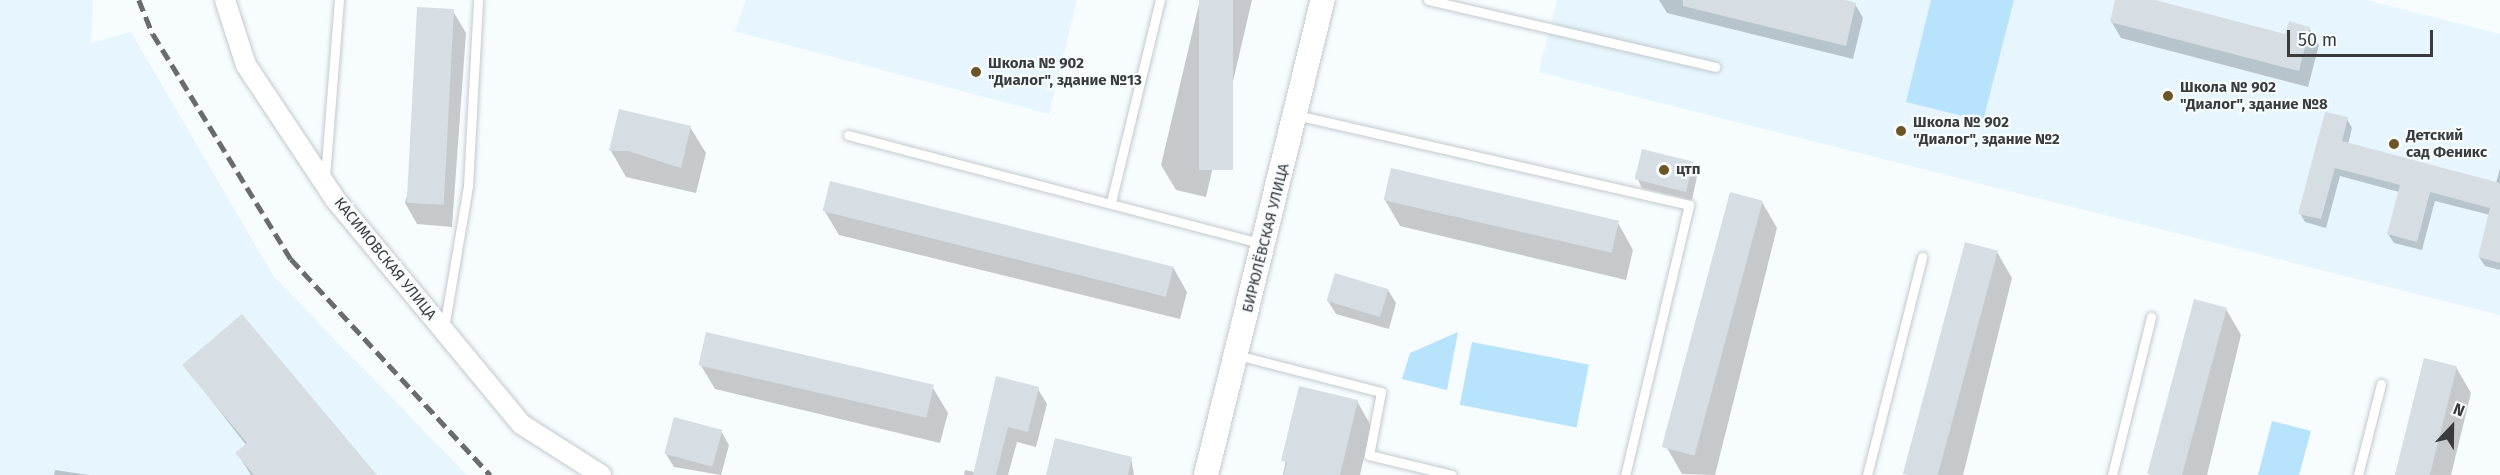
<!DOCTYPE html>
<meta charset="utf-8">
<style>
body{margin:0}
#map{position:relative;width:2500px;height:475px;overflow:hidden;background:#f7fcff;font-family:"Fira Sans",sans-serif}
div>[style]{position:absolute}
.built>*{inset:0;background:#e6f5fe}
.green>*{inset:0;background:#b8e3fc;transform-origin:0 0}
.shadow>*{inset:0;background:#0003}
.building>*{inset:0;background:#d7dee3;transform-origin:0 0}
.roads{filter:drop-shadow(0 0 2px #c2c9cd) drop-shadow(0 0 2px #c2c9cd)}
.service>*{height:9px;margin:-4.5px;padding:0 4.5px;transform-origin:4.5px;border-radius:4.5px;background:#fff}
.minor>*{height:20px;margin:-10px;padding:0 10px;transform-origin:10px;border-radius:10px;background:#fff}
.tertiary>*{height:24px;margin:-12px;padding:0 12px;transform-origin:12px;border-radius:12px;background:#fff}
.rail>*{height:4.5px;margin-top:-2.25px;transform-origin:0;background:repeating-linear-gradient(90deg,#696b6e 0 12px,transparent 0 18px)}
.dots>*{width:16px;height:16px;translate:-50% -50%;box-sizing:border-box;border:3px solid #f7fcff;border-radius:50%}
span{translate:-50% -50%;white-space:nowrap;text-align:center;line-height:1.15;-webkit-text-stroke:4.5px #f7fcff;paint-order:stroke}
.poi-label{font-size:15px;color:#393b3d;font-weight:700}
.left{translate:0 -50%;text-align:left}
.street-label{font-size:15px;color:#393b3d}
.north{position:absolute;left:2422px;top:397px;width:60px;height:60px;-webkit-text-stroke:4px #f7fcff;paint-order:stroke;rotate:22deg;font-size:16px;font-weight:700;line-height:24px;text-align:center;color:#393b3d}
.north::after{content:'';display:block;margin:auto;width:21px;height:27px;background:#393b3d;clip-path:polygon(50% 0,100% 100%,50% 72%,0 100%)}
.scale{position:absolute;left:2287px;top:30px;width:146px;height:27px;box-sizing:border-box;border:3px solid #393b3d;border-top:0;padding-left:8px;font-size:18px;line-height:21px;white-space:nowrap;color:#393b3d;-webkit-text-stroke:4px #f7fcff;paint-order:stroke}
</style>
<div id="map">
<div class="built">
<div style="clip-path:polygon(0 0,93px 0,91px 43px,131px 32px,274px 277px,467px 475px,0 475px)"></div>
<div style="clip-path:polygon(746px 0,1077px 0,1049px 114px,735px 31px)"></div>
<div style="clip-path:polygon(1557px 0,2366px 0,2500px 34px,2500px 315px,1539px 72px)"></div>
</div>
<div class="green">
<div style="clip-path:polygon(1931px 0,2014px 0,1983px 121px,1906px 102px)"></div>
<div style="clip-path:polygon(1458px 332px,1447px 390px,1402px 379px,1410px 353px)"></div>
<div style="left:1472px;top:342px;width:119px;height:64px;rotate:11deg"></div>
<div style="clip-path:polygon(2272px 421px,2311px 431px,2299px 475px,2258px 475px)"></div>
</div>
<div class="shadow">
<div style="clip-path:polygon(1200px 0,1252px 0,1206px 197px,1176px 190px,1161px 165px)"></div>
<div style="clip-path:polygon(1659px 0,1839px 0,1855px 4px,1863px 18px,1853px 59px,1667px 13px)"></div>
<div style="clip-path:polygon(2117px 0,2150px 0,2287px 36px,2309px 28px,2319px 45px,2308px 87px,2121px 38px,2111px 21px)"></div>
<div style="clip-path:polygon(453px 11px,466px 33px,452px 227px,417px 224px,405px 203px)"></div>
<div style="clip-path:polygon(2347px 119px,2352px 128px,2348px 144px,2496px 183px,2500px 168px,2500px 270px,2485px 266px,2479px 257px,2490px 215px,2435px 201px,2422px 250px,2394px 243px,2388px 234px,2399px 192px,2340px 176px,2326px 228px,2305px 222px,2300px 213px)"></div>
<div style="clip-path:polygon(690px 127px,706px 153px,696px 193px,626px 177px,611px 151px)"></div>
<div style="clip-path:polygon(1692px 163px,1698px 172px,1692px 200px,1642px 188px,1637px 178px)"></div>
<div style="clip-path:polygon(1385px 200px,1618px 223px,1633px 250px,1626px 280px,1400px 226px)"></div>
<div style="clip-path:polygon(1762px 202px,1777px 228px,1715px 475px,1682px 474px,1667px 448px)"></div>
<div style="clip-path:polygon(824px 210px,1173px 267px,1187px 292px,1180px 319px,839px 235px)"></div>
<div style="clip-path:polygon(1997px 252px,2012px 278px,1963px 475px,1908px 475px)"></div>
<div style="clip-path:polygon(1388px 290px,1396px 303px,1389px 329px,1336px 314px,1328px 301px)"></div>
<div style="clip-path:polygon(2226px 309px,2241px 335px,2207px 475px,2152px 475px)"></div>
<div style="clip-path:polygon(700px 364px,933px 388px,948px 413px,940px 443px,715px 389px)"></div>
<div style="clip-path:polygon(184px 365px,375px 475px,251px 475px,237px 453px,246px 445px)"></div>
<div style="clip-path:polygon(2456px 367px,2471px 393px,2451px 475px,2396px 475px)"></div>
<div style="clip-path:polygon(998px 378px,1038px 389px,1047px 404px,1036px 447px,1017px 442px,1008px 475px,964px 475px,965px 470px,975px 472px)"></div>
<div style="clip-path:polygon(1300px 387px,1357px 401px,1371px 426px,1360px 475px,1283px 475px)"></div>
<div style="clip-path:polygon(721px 431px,729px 445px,721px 475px,674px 467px,666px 454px)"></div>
<div style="clip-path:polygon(1131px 458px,1134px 475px,1048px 475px)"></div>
<div style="clip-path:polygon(55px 470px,89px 475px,54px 475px)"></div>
</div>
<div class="building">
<div style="left:1199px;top:0;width:34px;height:170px"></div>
<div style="clip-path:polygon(1683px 0,1845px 0,1856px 3px,1846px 46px,1683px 6px)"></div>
<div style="clip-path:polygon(2115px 0,2155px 0,2285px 34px,2289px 21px,2310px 27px,2299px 71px,2110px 22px)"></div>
<div style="left:417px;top:7px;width:37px;height:196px;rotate:3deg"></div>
<div style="clip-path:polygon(619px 109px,691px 126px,681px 168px,628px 151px,609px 151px)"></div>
<div style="clip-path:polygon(2325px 112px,2348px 117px,2342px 141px,2500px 183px,2500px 263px,2478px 257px,2490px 208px,2430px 192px,2417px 242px,2387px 234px,2400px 185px,2335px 168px,2321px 219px,2298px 214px)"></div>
<div style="left:1642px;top:149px;width:53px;height:31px;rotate:14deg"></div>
<div style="left:1391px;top:168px;width:234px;height:33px;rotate:13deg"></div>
<div style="left:830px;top:181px;width:354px;height:31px;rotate:14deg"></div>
<div style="left:1730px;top:192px;width:34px;height:264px;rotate:15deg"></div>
<div style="left:1965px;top:242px;width:34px;height:240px;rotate:15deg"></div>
<div style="left:1335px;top:273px;width:56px;height:29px;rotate:17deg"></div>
<div style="left:2194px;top:299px;width:34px;height:181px;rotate:15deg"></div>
<div style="clip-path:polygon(242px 314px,377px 475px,254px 475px,235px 453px,247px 443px,182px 365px)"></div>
<div style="left:706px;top:332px;width:234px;height:34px;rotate:13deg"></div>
<div style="left:2424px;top:358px;width:34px;height:121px;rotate:14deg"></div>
<div style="clip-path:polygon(996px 376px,1039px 387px,1028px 432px,1008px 427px,996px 475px,973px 475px)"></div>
<div style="clip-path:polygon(1299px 386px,1358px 400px,1340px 475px,1284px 475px,1287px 462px,1281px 461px)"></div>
<div style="left:674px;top:417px;width:50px;height:38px;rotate:15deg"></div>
<div style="clip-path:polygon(1055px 438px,1132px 457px,1128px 475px,1046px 475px)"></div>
</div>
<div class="roads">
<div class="service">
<div style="left:1428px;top:0;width:295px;rotate:13.1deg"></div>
<div style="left:1296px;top:115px;width:403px;rotate:12.9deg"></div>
<div style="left:1689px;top:205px;width:277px;rotate:103.3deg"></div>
<div style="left:848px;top:135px;width:427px;rotate:14.7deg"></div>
<div style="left:325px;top:177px;width:178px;rotate:-85.5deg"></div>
<div style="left:1111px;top:202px;width:208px;rotate:-76.4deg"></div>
<div style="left:444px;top:328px;width:144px;rotate:-80.4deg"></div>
<div style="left:468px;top:186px;width:186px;rotate:-86.9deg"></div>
<div style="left:1237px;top:355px;width:149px;rotate:14.4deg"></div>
<div style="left:1381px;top:392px;width:64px;rotate:100.8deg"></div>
<div style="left:1369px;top:455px;width:85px;rotate:13.5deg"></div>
<div style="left:1867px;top:475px;width:225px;rotate:-75.8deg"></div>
<div style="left:2112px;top:475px;width:163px;rotate:-76.1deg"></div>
<div style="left:2358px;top:475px;width:94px;rotate:-75.8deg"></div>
</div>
<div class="minor">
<div style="left:225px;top:0;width:68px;rotate:72.1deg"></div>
<div style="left:246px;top:65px;width:161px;rotate:56.4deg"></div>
<div style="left:335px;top:199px;width:292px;rotate:50.4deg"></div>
<div style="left:521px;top:424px;width:95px;rotate:32.5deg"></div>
</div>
<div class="tertiary">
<div style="left:1206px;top:475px;width:489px;rotate:-76.2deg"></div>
</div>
</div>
<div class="rail">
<div style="left:139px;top:0;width:37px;rotate:68deg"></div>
<div style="left:153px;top:34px;width:264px;rotate:58.5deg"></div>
<div style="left:291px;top:259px;width:294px;rotate:47.3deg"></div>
</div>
<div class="dots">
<div style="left:976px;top:72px;background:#6d5626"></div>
<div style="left:2168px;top:96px;background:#6d5626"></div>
<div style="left:1901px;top:131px;background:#6d5626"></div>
<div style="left:2394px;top:144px;background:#6d5626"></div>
<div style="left:1664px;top:170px;background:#6d5626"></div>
</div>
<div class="poi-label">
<span class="left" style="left:988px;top:72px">Школа № 902<br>"Диалог", здание №13</span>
<span class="left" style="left:2180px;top:96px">Школа № 902<br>"Диалог", здание №8</span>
<span class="left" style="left:1913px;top:131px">Школа № 902<br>"Диалог", здание №2</span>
<span class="left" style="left:2406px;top:144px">Детский<br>сад Феникс</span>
<span class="left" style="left:1676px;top:170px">цтп</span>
</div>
<div class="street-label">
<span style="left:1266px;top:238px;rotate:-76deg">БИРЮЛЁВСКАЯ УЛИЦА</span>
<span style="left:385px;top:259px;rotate:51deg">КАСИМОВСКАЯ УЛИЦА</span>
</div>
<div class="north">N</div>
<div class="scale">50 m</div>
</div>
